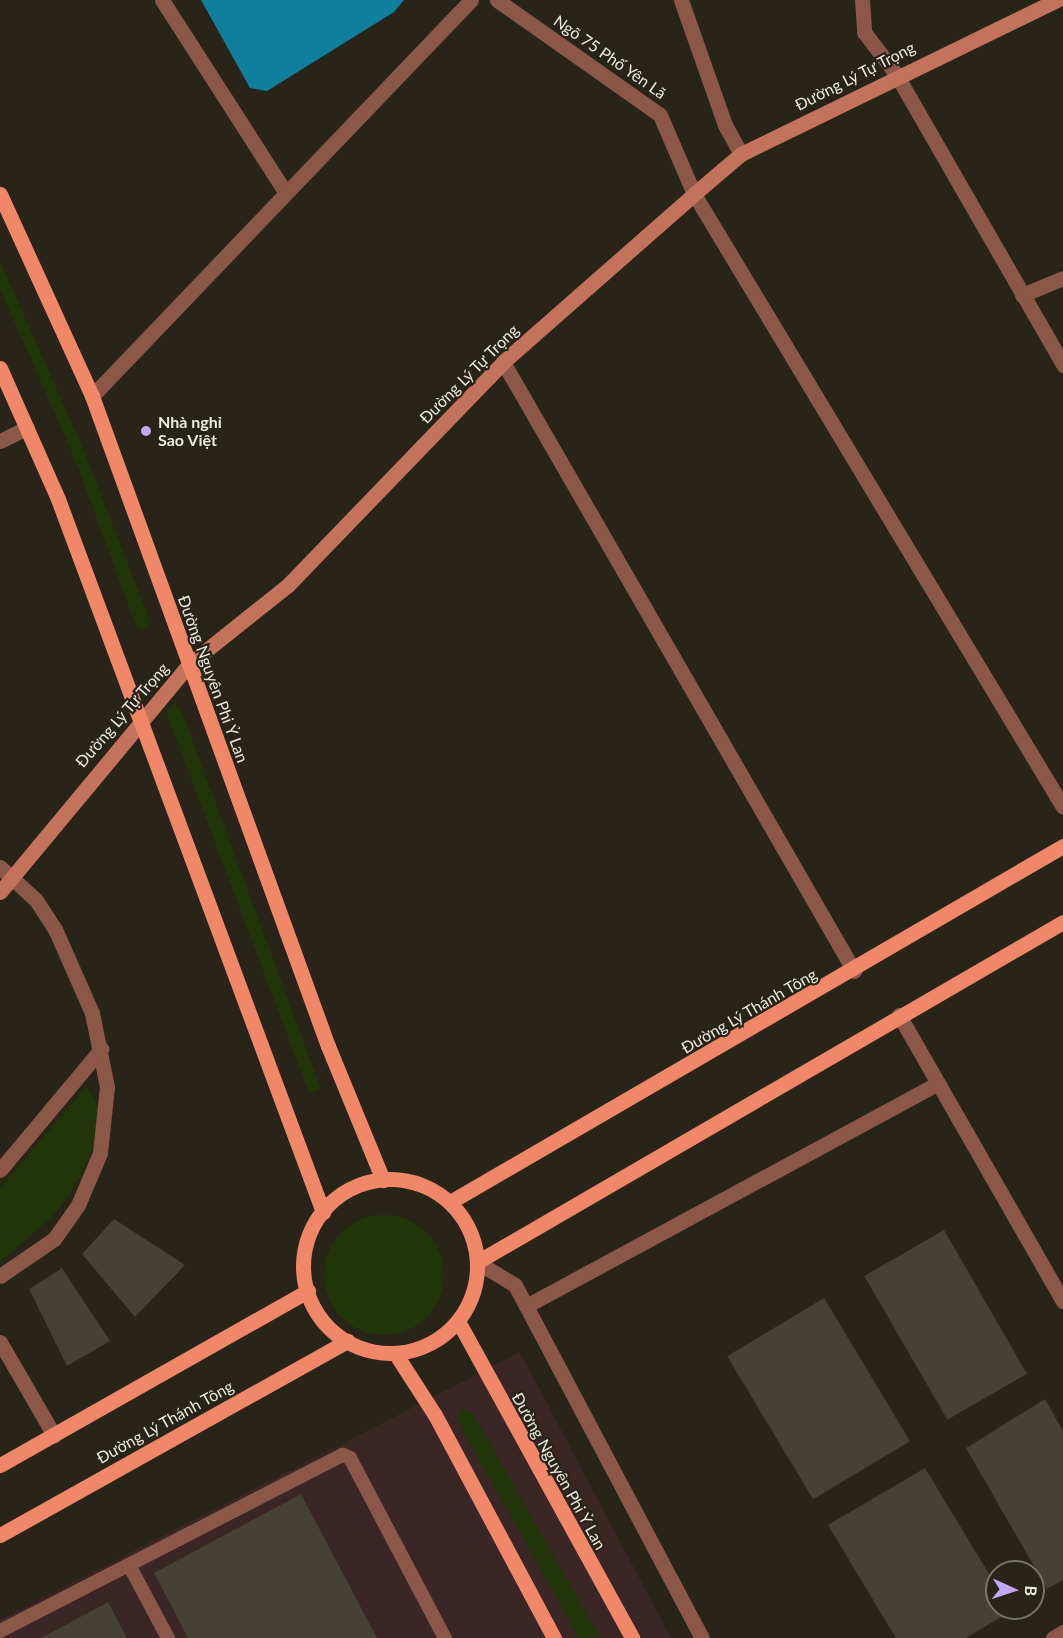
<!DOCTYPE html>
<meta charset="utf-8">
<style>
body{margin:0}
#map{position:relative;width:1063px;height:1638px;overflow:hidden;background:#282418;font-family:Lato,sans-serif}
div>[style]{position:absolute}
.industrial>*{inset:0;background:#392625}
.green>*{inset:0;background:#213509}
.round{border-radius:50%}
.water>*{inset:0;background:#107f9d}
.building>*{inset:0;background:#454134;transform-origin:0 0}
.service>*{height:14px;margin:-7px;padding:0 7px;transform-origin:7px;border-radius:7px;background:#8a5749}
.minor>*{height:15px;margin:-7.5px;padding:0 7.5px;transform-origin:7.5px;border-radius:7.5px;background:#8a5749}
.secondary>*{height:15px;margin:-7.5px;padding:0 7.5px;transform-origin:7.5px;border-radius:7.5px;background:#c3725b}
.primary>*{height:15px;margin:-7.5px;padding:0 7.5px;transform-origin:7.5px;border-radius:7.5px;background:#f08769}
.primary>.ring{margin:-7.5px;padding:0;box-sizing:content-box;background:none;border:15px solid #f08769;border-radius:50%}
.dots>*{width:16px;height:16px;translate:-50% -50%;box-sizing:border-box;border:3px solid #282418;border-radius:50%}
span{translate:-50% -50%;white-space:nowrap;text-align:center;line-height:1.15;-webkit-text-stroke:4.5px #282418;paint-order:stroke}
.street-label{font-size:16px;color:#ebe9e1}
.poi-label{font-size:16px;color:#ebe9e1;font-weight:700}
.left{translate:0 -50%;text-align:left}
.north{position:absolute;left:985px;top:1560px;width:60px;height:60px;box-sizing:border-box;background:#282418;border:2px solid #767368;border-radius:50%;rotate:93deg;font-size:16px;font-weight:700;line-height:24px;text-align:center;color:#ebe9e1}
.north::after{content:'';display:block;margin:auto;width:21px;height:27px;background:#c3a7f2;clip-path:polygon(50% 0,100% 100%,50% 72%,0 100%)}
</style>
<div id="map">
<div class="industrial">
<div style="clip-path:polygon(520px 1352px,671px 1638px,0 1638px,0 1620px)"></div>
</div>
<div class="green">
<div style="clip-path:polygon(0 261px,84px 451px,147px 613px,149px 626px,144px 630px,137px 628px,74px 457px,0 289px)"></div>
<div style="clip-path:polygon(175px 703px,182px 712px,321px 1089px,309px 1093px,166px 712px)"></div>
<div style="clip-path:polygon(87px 1086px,99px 1109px,95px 1144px,80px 1177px,56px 1213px,0 1262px,0 1188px)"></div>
<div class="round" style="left:324px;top:1215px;width:120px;height:120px"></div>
<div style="clip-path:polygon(460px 1408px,473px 1413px,600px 1638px,579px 1638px,456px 1419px)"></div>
</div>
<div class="water">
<div style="clip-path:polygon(201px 0,404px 0,394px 12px,267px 91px,250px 88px)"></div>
</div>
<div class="building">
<div style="clip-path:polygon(114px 1219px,185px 1265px,135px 1317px,82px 1254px)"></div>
<div style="left:944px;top:1230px;width:166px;height:92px;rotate:60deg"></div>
<div style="clip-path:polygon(62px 1268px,110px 1341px,67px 1366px,29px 1289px)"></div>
<div style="left:824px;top:1298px;width:167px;height:113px;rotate:59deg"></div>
<div style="clip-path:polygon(1045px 1399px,1063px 1431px,1063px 1580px,1047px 1589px,966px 1448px)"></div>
<div style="clip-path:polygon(925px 1468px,997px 1587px,997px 1608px,1011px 1611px,966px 1638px,896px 1638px,828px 1525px)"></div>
<div style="clip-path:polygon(301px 1494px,377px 1638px,188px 1638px,154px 1573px)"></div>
<div style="clip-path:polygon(108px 1602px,127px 1638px,41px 1638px)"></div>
</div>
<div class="service">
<div style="left:129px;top:1565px;width:83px;rotate:61.9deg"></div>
<div style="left:0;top:1631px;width:386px;rotate:-27.2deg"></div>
<div style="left:343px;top:1455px;width:8px;rotate:23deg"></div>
<div style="left:350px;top:1458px;width:204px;rotate:62.2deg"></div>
</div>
<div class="minor">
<div style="left:162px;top:0;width:229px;rotate:57.3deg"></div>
<div style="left:497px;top:0;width:199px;rotate:35.2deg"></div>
<div style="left:660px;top:115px;width:86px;rotate:66.7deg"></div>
<div style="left:694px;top:194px;width:715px;rotate:58.95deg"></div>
<div style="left:681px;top:0;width:133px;rotate:70.6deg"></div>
<div style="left:725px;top:125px;width:33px;rotate:61deg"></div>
<div style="left:862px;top:0;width:32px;rotate:86deg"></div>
<div style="left:864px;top:32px;width:53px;rotate:52.7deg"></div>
<div style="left:896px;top:74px;width:336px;rotate:60.1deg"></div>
<div style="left:1022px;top:295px;width:44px;rotate:-22.5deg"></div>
<div style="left:503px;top:362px;width:703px;rotate:60.04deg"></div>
<div style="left:92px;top:396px;width:548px;rotate:-46.26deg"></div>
<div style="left:0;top:441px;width:30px;rotate:-26deg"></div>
<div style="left:0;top:867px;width:49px;rotate:42.5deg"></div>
<div style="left:36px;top:900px;width:35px;rotate:57deg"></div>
<div style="left:55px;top:929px;width:92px;rotate:66.2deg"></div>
<div style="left:92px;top:1013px;width:76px;rotate:78.5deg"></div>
<div style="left:107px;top:1087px;width:66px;rotate:96.1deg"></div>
<div style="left:100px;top:1153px;width:56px;rotate:112.9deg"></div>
<div style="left:78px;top:1205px;width:42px;rotate:125.2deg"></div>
<div style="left:54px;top:1239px;width:65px;rotate:145.6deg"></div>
<div style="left:899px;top:1015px;width:330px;rotate:60.2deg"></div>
<div style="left:0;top:1170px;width:158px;rotate:-50.1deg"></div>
<div style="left:477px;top:1262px;width:44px;rotate:31.2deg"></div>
<div style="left:515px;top:1285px;width:399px;rotate:62.1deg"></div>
<div style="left:526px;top:1306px;width:468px;rotate:-28.4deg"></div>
<div style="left:0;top:1342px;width:108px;rotate:59.9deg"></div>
<div style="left:1053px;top:1638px;width:12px;rotate:-31deg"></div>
</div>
<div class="secondary">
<div style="left:0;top:892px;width:296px;rotate:-50.3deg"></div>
<div style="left:189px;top:664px;width:127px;rotate:-38.6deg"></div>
<div style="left:288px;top:585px;width:310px;rotate:-46deg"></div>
<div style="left:503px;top:362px;width:254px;rotate:-41.3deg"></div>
<div style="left:694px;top:194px;width:62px;rotate:-40.4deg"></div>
<div style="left:741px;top:154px;width:352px;rotate:-26deg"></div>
</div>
<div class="primary">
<div style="left:0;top:194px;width:222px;rotate:65.5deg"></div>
<div style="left:92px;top:396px;width:692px;rotate:70.05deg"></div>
<div style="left:328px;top:1046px;width:145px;rotate:67.7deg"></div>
<div style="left:0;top:368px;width:143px;rotate:66.1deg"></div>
<div style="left:58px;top:499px;width:761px;rotate:69.61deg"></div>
<div class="ring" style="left:303px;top:1179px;width:159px;height:159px"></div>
<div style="left:450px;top:1202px;width:709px;rotate:-30.15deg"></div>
<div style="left:477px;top:1262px;width:677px;rotate:-30.12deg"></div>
<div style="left:458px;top:1321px;width:362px;rotate:61.2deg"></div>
<div style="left:395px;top:1353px;width:74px;rotate:57.2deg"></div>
<div style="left:435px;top:1415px;width:253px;rotate:61.9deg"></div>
<div style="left:0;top:1465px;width:354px;rotate:-29.5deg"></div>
<div style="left:0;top:1535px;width:398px;rotate:-29.2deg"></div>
</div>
<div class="dots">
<div style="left:146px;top:431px;background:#c3a7f2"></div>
</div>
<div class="street-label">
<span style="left:610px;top:57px;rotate:35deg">Ngõ 75 Phố Yên Lã</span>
<span style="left:855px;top:76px;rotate:-27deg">Đường Lý Tự Trọng</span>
<span style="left:469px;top:374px;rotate:-45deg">Đường Lý Tự Trọng</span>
<span style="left:213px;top:679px;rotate:70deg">Đường Nguyên Phi Ỷ Lan</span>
<span style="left:122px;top:715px;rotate:-49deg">Đường Lý Tự Trọng</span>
<span style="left:749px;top:1011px;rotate:-30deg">Đường Lý Thánh Tông</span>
<span style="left:165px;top:1422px;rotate:-29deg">Đường Lý Thánh Tông</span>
<span style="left:559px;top:1471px;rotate:61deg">Đường Nguyên Phi Ỷ Lan</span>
</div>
<div class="poi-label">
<span class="left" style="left:158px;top:431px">Nhà nghỉ<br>Sao Việt</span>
</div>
<div class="north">B</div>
</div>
